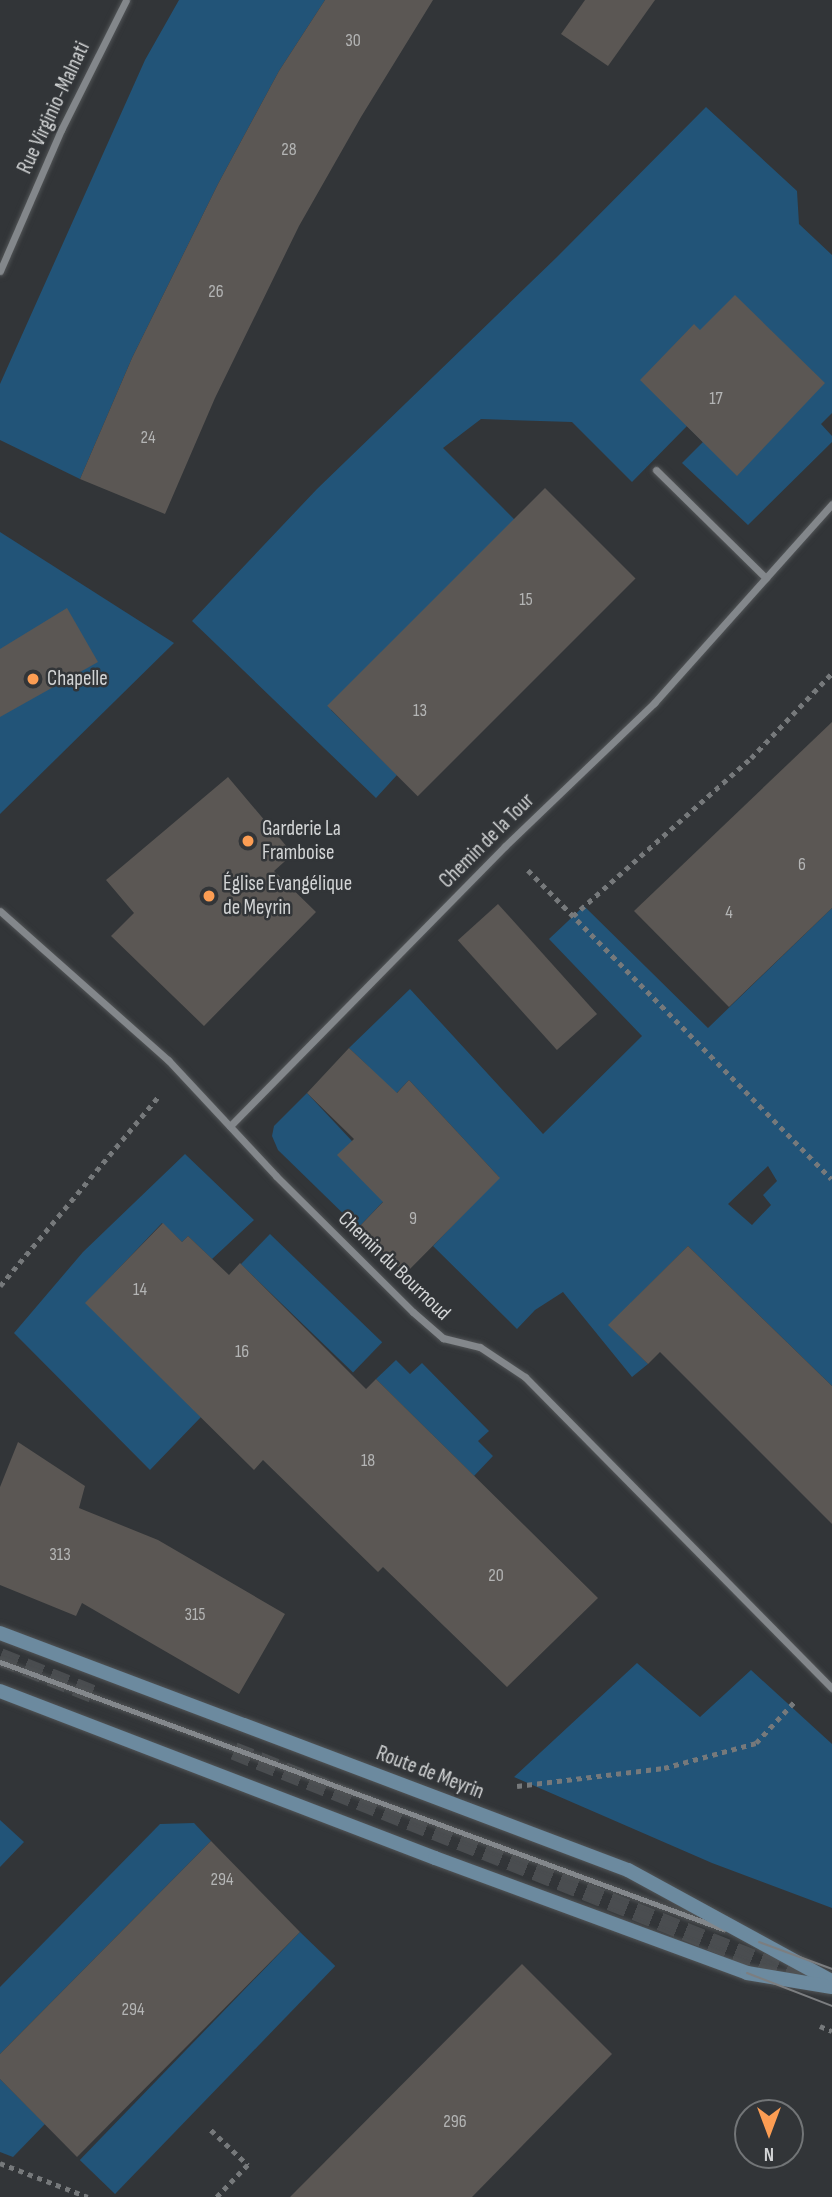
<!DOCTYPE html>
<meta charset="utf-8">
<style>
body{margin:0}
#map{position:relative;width:832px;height:2197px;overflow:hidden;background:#323538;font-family:"Sofia Sans Condensed",sans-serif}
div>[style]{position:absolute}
.green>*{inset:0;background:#225478;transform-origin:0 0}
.building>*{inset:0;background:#5b5754;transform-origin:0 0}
.primary-tunnel>*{height:18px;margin-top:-9px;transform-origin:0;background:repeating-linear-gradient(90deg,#4a4d50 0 18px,transparent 0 27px)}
.path>*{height:4.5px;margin-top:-2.25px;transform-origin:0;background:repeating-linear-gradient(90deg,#76797b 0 5px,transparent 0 10px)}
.roads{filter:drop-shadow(0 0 2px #515456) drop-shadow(0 0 2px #515456)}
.lane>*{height:5px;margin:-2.5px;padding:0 2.5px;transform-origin:2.5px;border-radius:2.5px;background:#83878b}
.street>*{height:7px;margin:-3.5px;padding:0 3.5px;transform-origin:3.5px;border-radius:3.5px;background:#83878b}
.secondary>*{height:14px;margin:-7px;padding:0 7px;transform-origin:7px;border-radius:7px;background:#6c8a9f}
.tram>*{height:2px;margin:-1px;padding:0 1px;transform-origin:1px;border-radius:1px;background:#7c7e80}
.dots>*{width:19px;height:19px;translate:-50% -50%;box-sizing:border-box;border:4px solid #323538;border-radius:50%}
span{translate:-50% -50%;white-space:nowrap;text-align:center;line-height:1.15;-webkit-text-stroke:5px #323538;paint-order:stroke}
.number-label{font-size:18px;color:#b4b5b5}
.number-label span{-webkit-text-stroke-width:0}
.street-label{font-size:21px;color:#d2d4d5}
.poi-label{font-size:21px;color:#d2d4d5}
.left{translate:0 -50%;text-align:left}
.north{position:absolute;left:734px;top:2099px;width:70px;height:70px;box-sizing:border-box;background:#323538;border:2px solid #727577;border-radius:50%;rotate:180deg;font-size:19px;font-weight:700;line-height:28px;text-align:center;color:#d2d4d5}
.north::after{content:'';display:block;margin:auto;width:24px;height:32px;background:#fc9d53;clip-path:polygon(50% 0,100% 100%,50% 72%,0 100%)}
</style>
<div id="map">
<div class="green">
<div style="clip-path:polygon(179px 0,325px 0,279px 71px,218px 184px,132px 358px,80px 479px,0 440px,0 384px,145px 60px)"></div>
<div style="clip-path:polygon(706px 107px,797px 191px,799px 224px,832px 255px,832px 413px,821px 424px,832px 436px,832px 442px,748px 525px,682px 463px,703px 442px,687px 426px,632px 482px,572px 422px,481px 419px,443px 448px,515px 520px,331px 710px,397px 775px,376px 798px,192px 621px,317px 489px,557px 257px)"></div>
<div style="clip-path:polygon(0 532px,174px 643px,0 814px)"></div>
<div style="clip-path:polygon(evenodd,584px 906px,708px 1028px,832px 908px,832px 1386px,688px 1246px,609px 1325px,648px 1364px,632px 1377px,563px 1292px,535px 1310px,517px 1329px,433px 1246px,499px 1177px,409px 1080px,373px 1118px,347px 1090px,369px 1067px,349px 1048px,410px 989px,543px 1134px,642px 1036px,549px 939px,584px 906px,768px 1166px,777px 1181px,763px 1195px,771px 1205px,752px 1225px,728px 1204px,768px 1166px)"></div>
<div style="clip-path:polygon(307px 1093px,396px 1188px,358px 1228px,278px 1150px,272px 1136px,274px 1126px)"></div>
<div style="clip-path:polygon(185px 1154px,254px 1220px,212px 1259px,188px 1236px,182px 1242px,162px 1223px,86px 1303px,201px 1417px,150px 1470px,14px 1333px,83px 1252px)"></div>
<div style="left:270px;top:1234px;width:156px;height:42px;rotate:44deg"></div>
<div style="clip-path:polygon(396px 1360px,410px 1374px,422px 1363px,489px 1431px,478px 1441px,493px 1456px,474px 1476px,376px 1379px)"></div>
<div style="clip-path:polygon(637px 1663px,700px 1717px,751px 1670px,832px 1744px,832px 1908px,712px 1863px,514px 1777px)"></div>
<div style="clip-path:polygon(0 1820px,24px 1842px,0 1867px)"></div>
<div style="clip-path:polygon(194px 1823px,211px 1841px,0 2054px,0 1987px,160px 1824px)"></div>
<div style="left:300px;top:1932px;width:49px;height:317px;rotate:44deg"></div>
<div style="clip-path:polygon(0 2079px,45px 2124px,13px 2157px,0 2152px)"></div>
</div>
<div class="building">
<div style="clip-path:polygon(325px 0,433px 0,361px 117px,299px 226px,215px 398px,165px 514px,80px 479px,132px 358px,218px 184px,279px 71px)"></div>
<div style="clip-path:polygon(585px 0,655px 0,608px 66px,561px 34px)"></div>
<div style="clip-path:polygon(735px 295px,825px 383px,737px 476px,640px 380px,694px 324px,700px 330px)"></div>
<div style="left:545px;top:488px;width:128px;height:308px;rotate:45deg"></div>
<div style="clip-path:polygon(67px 608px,98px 662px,0 717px,0 649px)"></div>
<div style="clip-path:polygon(832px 722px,832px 908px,729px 1007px,634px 911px)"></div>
<div style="clip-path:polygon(228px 777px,293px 854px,274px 871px,316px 912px,204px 1026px,111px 936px,134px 913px,106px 880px)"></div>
<div style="left:498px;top:904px;width:148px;height:54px;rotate:48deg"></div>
<div style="clip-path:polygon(349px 1048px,397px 1093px,409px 1080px,500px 1178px,405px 1274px,358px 1228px,383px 1202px,337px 1155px,354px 1139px,307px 1093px)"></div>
<div style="clip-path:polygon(163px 1223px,182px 1242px,188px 1236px,229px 1275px,240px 1263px,366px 1389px,376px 1379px,598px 1598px,507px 1687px,383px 1567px,378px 1572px,263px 1460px,254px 1470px,85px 1303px)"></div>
<div style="clip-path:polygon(688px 1246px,832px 1386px,832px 1524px,660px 1352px,648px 1364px,608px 1325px)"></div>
<div style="clip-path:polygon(18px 1442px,85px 1486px,79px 1508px,158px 1540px,285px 1614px,239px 1694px,82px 1603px,76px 1616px,0 1585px,0 1487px)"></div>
<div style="clip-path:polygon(211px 1841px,300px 1932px,77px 2157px,0 2079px,0 2054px)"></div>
<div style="clip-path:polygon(522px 1964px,612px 2054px,472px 2197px,290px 2197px)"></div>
</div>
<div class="primary-tunnel">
<div style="left:0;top:1657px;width:105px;rotate:21.7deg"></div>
<div style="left:234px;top:1751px;width:619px;rotate:21.8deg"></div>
</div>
<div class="path">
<div style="left:528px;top:870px;width:433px;rotate:45.5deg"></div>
<div style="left:573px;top:916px;width:238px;rotate:-41.6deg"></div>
<div style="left:751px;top:758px;width:117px;rotate:-46.4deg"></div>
<div style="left:0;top:1286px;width:246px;rotate:-50.1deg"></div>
<div style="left:517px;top:1786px;width:148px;rotate:-7deg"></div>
<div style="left:664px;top:1768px;width:95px;rotate:-15.2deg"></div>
<div style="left:756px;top:1743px;width:59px;rotate:-47.1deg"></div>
<div style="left:820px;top:2026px;width:13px;rotate:23deg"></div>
<div style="left:211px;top:2130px;width:51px;rotate:43.4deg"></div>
<div style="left:248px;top:2165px;width:45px;rotate:134.1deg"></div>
<div style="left:0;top:2163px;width:94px;rotate:21.1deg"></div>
</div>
<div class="roads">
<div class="lane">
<div style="left:0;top:1662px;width:771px;rotate:20.27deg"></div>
</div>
<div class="street">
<div style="left:0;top:271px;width:154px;rotate:-66.6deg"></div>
<div style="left:61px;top:130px;width:145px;rotate:-63.4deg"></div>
<div style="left:656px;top:470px;width:154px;rotate:44.5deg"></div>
<div style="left:0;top:911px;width:225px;rotate:41.6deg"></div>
<div style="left:168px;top:1060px;width:158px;rotate:47deg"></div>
<div style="left:276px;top:1176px;width:193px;rotate:44.8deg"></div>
<div style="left:413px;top:1312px;width:40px;rotate:41deg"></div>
<div style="left:443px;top:1338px;width:38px;rotate:14deg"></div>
<div style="left:480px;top:1347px;width:54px;rotate:33.7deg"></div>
<div style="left:525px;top:1377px;width:437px;rotate:45.4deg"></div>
<div style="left:230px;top:1126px;width:392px;rotate:-45.5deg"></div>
<div style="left:505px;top:846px;width:207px;rotate:-43.8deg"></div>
<div style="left:654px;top:703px;width:267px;rotate:-48.2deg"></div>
</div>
<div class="secondary">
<div style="left:0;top:1633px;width:671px;rotate:20.68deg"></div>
<div style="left:628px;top:1870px;width:232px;rotate:28.6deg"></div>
<div style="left:0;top:1691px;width:466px;rotate:21deg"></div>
<div style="left:435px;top:1858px;width:333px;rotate:20.2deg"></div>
<div style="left:747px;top:1973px;width:86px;rotate:9.4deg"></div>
</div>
</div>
<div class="tram">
<div style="left:759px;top:1942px;width:78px;rotate:20.3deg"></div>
<div style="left:747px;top:1973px;width:91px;rotate:21.2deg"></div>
</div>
<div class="dots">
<div style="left:33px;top:679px;background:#fc9d53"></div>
<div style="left:248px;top:841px;background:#fc9d53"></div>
<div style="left:209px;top:896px;background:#fc9d53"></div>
</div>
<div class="number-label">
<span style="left:353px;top:41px">30</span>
<span style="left:289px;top:150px">28</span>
<span style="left:216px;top:292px">26</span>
<span style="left:716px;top:399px">17</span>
<span style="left:148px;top:438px">24</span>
<span style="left:526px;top:600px">15</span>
<span style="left:420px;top:711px">13</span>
<span style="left:802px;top:865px">6</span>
<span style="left:729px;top:913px">4</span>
<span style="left:413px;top:1219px">9</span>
<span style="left:140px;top:1290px">14</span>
<span style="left:242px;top:1352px">16</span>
<span style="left:368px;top:1461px">18</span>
<span style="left:60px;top:1555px">313</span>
<span style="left:496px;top:1576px">20</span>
<span style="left:195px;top:1615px">315</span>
<span style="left:222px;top:1880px">294</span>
<span style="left:133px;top:2010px">294</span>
<span style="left:455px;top:2122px">296</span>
</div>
<div class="street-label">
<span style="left:54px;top:108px;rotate:-65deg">Rue Virginio-Malnati</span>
<span style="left:487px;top:841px;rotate:-45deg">Chemin de la Tour</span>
<span style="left:394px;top:1266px;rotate:44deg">Chemin du Bournoud</span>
<span style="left:430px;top:1773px;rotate:21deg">Route de Meyrin</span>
</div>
<div class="poi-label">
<span class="left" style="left:47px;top:679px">Chapelle</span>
<span class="left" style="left:262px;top:841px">Garderie La<br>Framboise</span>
<span class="left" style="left:223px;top:896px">Église Evangélique<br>de Meyrin</span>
</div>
<div class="north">N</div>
</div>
